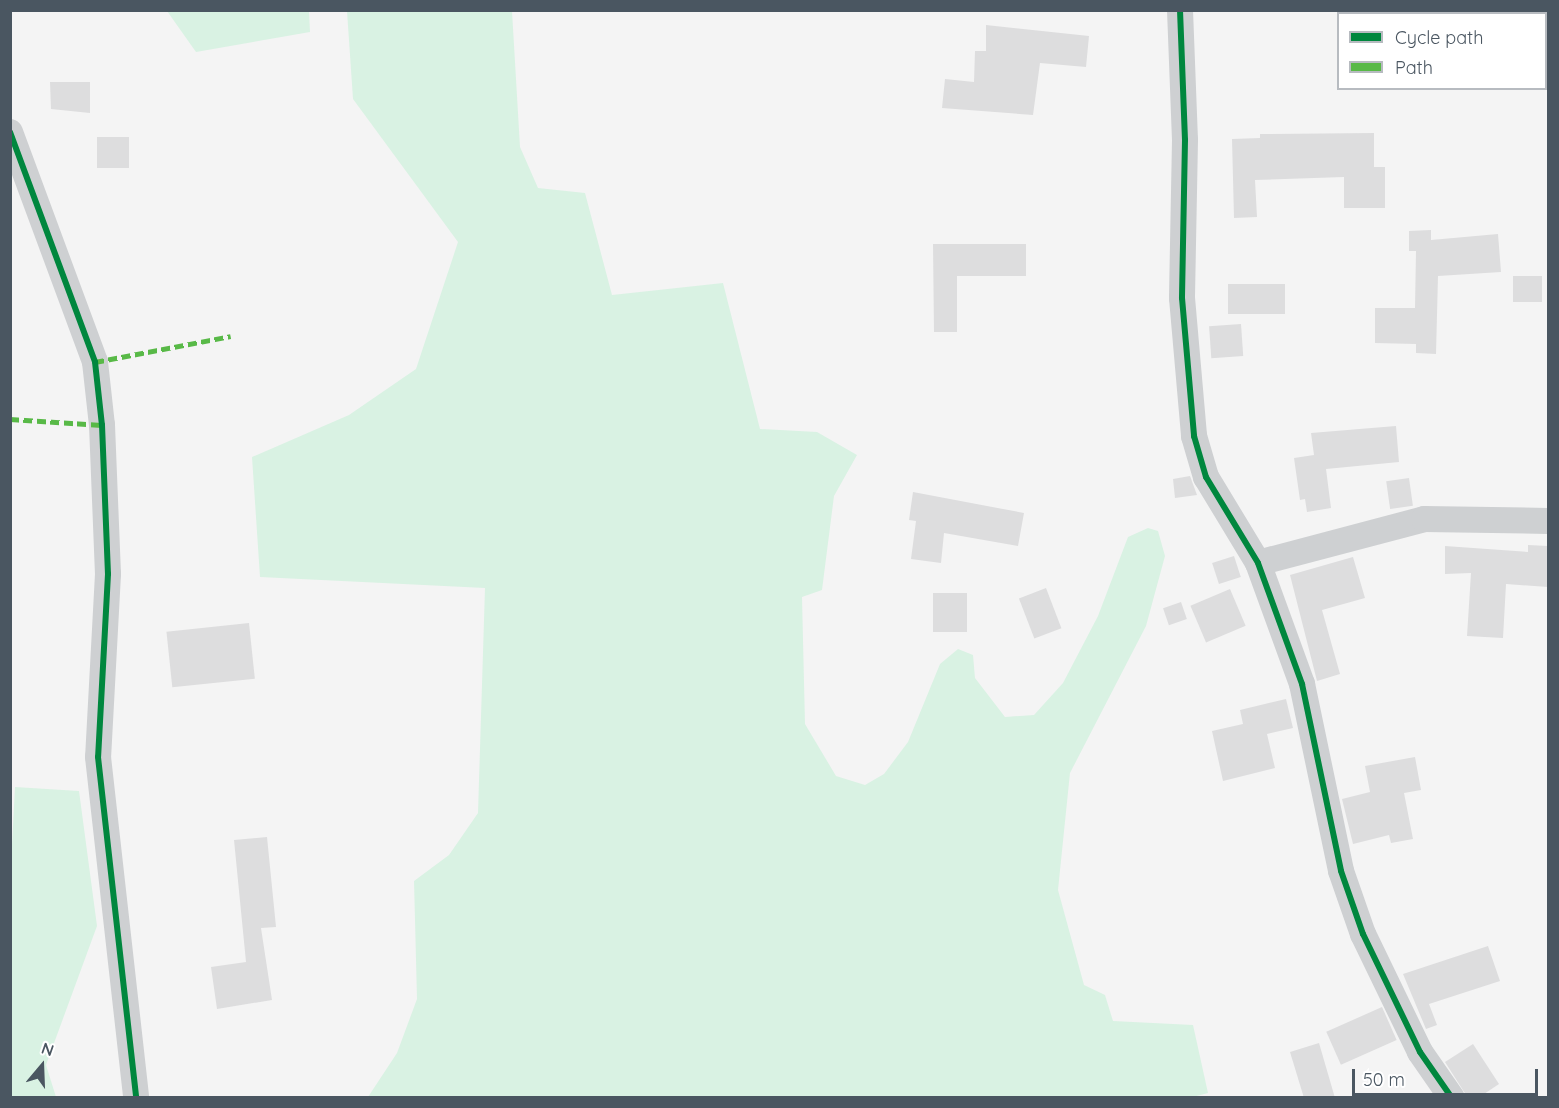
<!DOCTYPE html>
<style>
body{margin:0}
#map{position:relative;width:1559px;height:1108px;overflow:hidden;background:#f4f4f4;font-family:Quicksand,sans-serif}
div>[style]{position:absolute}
.green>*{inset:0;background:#d9f2e3}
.building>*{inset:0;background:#ddddde;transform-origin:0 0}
.minor>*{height:26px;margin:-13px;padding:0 13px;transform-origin:13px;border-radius:13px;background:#ced0d2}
.quiet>*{height:4.5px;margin-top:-2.25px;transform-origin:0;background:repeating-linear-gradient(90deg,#58b947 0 9px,transparent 0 13.5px)}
.cycleway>*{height:6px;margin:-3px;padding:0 3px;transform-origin:3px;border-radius:3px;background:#00873e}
span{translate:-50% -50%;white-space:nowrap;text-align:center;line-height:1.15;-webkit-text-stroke:5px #fff;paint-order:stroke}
.frame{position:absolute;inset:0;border:12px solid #4a5661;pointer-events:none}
.legend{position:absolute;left:1337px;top:12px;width:210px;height:78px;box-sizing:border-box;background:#fff;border:2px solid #b7bbc0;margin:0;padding:8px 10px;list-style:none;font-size:18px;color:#4a5661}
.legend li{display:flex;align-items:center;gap:12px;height:30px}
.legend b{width:30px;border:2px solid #b7bbc0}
.north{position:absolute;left:12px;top:1036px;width:60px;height:60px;-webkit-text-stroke:4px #fff;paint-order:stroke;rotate:19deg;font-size:16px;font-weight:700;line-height:24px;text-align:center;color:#4a5661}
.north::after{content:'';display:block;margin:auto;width:21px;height:27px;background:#4a5661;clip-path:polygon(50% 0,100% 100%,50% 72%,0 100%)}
.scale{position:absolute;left:1352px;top:1069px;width:186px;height:27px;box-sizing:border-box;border:3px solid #4a5661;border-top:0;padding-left:8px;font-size:18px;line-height:21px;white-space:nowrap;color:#4a5661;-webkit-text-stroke:4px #fff;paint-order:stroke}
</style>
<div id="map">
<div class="green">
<div style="clip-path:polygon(167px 11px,309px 11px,310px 32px,196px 52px)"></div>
<div style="clip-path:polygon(347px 11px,512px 11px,520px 147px,538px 188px,585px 193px,612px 295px,723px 283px,760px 429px,817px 432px,857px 455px,834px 496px,822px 590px,802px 597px,805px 724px,836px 776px,865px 785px,884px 774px,908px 742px,940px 664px,958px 649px,973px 655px,975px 678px,1005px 717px,1034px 715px,1063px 683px,1098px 616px,1128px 537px,1148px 528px,1158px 531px,1165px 556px,1146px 626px,1070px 773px,1058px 890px,1084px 985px,1105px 995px,1113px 1021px,1193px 1025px,1208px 1093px,1189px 1098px,368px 1097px,397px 1053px,417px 999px,414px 881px,449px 855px,478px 813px,485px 588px,260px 577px,252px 457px,349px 415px,416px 369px,458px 242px,353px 99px)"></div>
<div style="clip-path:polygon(15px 787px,79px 791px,97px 926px,46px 1065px,56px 1097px,11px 1097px,10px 883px)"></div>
</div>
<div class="building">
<div style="clip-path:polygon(986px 25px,1089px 36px,1086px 67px,1040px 63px,1033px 115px,942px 108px,945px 79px,974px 82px,975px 51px,986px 51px)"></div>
<div style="clip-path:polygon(50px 82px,90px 82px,90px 113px,51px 109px)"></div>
<div style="clip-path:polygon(1374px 133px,1374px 167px,1385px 167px,1385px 208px,1344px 208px,1344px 177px,1255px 180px,1257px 217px,1234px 218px,1232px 139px,1260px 138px,1260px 134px)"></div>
<div style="left:97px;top:137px;width:32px;height:31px"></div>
<div style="clip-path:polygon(1431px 230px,1431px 240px,1498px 234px,1501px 272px,1438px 276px,1436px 354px,1416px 353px,1416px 344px,1375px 343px,1375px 308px,1415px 308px,1416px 251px,1409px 251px,1409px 231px)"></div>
<div style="clip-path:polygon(933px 244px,1026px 244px,1026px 276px,957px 276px,957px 332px,934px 332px)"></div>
<div style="left:1513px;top:276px;width:29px;height:26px"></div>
<div style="left:1228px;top:284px;width:57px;height:30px"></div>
<div style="left:1241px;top:324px;width:32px;height:32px;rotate:86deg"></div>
<div style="clip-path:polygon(1396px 426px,1399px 462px,1326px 469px,1331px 508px,1307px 512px,1305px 499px,1300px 500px,1294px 458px,1314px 455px,1311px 433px)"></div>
<div style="clip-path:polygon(1190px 476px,1197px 495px,1175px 498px,1173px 479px)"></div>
<div style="left:1409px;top:478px;width:28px;height:23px;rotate:82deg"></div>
<div style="clip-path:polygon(913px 492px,1024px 513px,1018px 546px,944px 533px,941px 563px,911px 559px,916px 521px,909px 520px)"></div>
<div style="clip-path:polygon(1528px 545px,1548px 546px,1548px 587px,1506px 584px,1503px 638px,1467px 636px,1471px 573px,1445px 574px,1445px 546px,1528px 552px)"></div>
<div style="left:1234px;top:556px;width:22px;height:23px;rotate:72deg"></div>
<div style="clip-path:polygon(1353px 557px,1365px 598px,1322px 610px,1340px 674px,1317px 681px,1290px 575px)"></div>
<div style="left:1046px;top:588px;width:43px;height:29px;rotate:69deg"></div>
<div style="left:1230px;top:589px;width:40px;height:43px;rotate:67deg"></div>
<div style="left:933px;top:593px;width:34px;height:39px"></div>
<div style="left:1181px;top:602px;width:18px;height:19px;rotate:71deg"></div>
<div style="left:249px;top:623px;width:56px;height:83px;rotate:84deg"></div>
<div style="clip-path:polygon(1286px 699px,1293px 728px,1267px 734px,1275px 768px,1223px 781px,1212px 731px,1243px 724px,1240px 710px)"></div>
<div style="clip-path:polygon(1415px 757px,1421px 790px,1404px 793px,1413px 839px,1391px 843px,1389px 835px,1353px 844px,1342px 799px,1370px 792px,1365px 766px)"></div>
<div style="clip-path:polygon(267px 837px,276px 927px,261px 928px,272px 1000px,217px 1009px,211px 967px,246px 962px,234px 840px)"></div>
<div style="clip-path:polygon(1488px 946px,1500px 981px,1429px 1004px,1437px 1025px,1426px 1029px,1403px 974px)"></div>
<div style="left:1382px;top:1007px;width:36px;height:61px;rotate:66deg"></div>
<div style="clip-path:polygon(1319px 1043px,1335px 1098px,1304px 1098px,1290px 1052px)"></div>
<div style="clip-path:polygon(1473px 1044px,1499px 1084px,1478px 1098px,1468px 1098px,1445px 1062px)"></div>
</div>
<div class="minor">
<div style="left:1180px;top:10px;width:130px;rotate:87.8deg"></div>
<div style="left:1185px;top:140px;width:158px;rotate:91.1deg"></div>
<div style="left:1182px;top:298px;width:139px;rotate:85deg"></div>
<div style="left:1194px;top:436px;width:43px;rotate:73.7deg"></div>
<div style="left:1206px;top:477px;width:100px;rotate:58.8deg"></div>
<div style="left:1258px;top:563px;width:129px;rotate:70deg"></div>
<div style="left:1302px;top:684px;width:191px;rotate:78.2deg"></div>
<div style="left:1341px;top:871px;width:67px;rotate:70.8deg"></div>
<div style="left:1363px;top:934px;width:131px;rotate:64.2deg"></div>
<div style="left:1420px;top:1052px;width:56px;rotate:55.2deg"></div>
<div style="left:10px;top:132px;width:245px;rotate:69.7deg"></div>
<div style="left:95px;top:362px;width:63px;rotate:83.7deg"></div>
<div style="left:102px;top:425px;width:149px;rotate:87.7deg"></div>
<div style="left:108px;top:574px;width:183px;rotate:93.1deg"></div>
<div style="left:98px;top:757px;width:343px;rotate:83.6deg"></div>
<div style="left:1258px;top:563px;width:172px;rotate:-14.8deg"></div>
<div style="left:1424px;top:519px;width:124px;rotate:0.9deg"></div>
</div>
<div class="quiet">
<div style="left:95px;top:362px;width:138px;rotate:-10.8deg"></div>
<div style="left:10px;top:419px;width:92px;rotate:3.7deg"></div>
</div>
<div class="cycleway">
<div style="left:1180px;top:10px;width:130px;rotate:87.8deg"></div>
<div style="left:1185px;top:140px;width:158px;rotate:91.1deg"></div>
<div style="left:1182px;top:298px;width:139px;rotate:85deg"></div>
<div style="left:1194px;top:436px;width:43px;rotate:73.7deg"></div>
<div style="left:1206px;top:477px;width:100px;rotate:58.8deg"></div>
<div style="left:1258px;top:563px;width:129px;rotate:70deg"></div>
<div style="left:1302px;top:684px;width:191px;rotate:78.2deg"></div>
<div style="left:1341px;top:871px;width:67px;rotate:70.8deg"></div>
<div style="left:1363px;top:934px;width:131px;rotate:64.2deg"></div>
<div style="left:1420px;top:1052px;width:56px;rotate:55.2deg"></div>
<div style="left:10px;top:132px;width:245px;rotate:69.7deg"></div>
<div style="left:95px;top:362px;width:63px;rotate:83.7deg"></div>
<div style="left:102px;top:425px;width:149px;rotate:87.7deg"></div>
<div style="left:108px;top:574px;width:183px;rotate:93.1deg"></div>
<div style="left:98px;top:757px;width:343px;rotate:83.6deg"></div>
</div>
<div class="frame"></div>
<ul class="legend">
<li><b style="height:8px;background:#00873e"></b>Cycle path</li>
<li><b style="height:8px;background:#58b947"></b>Path</li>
</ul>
<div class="north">N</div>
<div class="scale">50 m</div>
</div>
